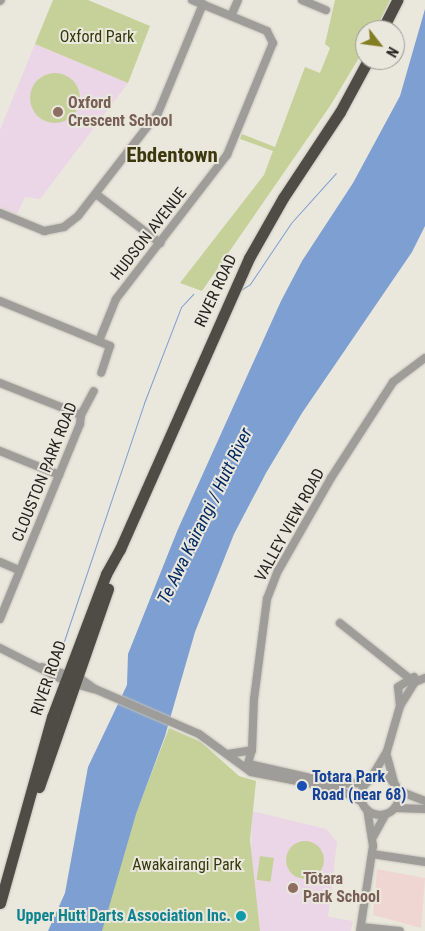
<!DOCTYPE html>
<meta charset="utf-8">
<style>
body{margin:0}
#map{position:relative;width:425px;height:931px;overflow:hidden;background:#eae7dd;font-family:"Roboto Condensed",sans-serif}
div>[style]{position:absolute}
.commercial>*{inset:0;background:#f0d6d2}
.education>*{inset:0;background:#ead6e6}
.green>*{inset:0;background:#c6d199;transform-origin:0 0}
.round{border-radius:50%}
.water>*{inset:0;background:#7e9fd1}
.stream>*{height:1px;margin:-0.5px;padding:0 0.5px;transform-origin:0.5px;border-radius:0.5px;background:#7e9fd1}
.roads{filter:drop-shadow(0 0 1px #c6c4bb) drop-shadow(0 0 1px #c6c4bb)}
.minor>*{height:8px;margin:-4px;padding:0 4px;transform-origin:4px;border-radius:4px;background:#9e9d99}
.minor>.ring{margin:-4px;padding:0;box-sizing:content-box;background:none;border:8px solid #9e9d99;border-radius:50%}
.highway>*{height:11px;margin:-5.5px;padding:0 5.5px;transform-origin:5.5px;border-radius:5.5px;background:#4e4c44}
.dots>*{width:14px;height:14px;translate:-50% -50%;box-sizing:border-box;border:2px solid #eae7dd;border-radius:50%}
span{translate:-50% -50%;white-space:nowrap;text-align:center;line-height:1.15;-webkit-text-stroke:4px #eae7dd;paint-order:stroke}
.park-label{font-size:16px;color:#333a0a}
.education-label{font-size:16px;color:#785e54;font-weight:700}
.left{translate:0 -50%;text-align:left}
.street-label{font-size:16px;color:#23221e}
.transit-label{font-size:16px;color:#164399;font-weight:700}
.culture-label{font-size:16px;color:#0d838f;font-weight:700}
.right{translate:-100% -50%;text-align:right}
.water-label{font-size:18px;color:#012a65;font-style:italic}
.district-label{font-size:21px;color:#3b380e;font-weight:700}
.north{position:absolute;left:355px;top:20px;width:50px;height:50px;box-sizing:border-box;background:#eae7dd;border:1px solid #9a9891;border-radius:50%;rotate:120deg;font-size:14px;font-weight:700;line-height:20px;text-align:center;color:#23221e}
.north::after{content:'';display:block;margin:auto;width:18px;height:22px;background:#837d23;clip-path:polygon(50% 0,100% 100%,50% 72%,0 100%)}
</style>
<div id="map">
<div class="commercial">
<div style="clip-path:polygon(377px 869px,425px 878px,421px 928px,373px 915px)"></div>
</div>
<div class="education">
<div style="clip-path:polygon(35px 44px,128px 83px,40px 199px,25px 197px,17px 214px,0 207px,0 130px)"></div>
<div style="clip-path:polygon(252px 811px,326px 829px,337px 842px,328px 917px,353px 921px,351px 931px,260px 931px,251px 860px)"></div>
</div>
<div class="green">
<div style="clip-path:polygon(53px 0,88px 0,150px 26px,128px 83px,35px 44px)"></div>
<div style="clip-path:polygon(335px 0,390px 0,375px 30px,365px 30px,365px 48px,330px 106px,202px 291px,180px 283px,264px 175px,273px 151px,240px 139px,242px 134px,275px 147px,305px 67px,320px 73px,330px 48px,325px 44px)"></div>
<div class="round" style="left:30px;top:73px;width:50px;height:50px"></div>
<div style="clip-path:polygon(169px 728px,201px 742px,239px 776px,256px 781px,250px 840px,260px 931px,99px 931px,131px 826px)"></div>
<div class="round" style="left:286px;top:841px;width:38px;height:38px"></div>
<div style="left:260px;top:856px;width:14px;height:24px;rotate:8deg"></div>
</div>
<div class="water">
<div style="clip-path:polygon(425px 9px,425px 226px,412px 252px,302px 413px,266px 473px,234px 534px,195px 632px,165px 736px,136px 814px,102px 931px,48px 931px,65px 893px,88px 767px,127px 685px,128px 654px,178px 529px,281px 301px,302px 261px,353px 183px,400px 96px)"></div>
</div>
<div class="stream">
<div style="left:239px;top:291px;width:13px;rotate:-32deg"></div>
<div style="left:250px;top:284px;width:73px;rotate:-56.1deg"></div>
<div style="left:291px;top:223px;width:67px;rotate:-48deg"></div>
<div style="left:62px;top:647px;width:257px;rotate:-71.4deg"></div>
<div style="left:144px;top:403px;width:103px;rotate:-68.9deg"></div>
<div style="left:181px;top:307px;width:18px;rotate:-47deg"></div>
</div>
<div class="roads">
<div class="minor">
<div style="left:302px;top:0;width:26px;rotate:23deg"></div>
<div style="left:0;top:1px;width:1px;rotate:-45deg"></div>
<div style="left:231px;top:16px;width:17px;rotate:-66deg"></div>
<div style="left:96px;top:194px;width:81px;rotate:37.4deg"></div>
<div style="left:0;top:213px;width:48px;rotate:22.2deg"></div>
<div style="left:44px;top:231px;width:20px;rotate:-11deg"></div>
<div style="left:64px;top:227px;width:18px;rotate:-38deg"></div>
<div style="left:78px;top:216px;width:130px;rotate:-52.2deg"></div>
<div style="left:158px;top:113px;width:118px;rotate:-67.6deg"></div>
<div style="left:0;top:301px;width:119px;rotate:22.2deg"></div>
<div style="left:110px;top:346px;width:28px;rotate:108deg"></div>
<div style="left:99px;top:341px;width:45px;rotate:-68deg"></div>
<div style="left:116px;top:299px;width:182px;rotate:-52.4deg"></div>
<div style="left:227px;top:155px;width:121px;rotate:-67.7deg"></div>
<div style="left:273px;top:43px;width:13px;rotate:-117deg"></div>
<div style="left:267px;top:31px;width:81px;rotate:-157.5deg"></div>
<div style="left:0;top:383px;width:87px;rotate:21.6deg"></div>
<div style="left:0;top:451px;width:64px;rotate:22.1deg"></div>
<div style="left:0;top:562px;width:21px;rotate:23deg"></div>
<div style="left:0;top:619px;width:211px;rotate:-67.7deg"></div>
<div style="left:80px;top:424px;width:9px;rotate:-84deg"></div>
<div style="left:81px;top:415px;width:27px;rotate:-62deg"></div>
<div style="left:340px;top:623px;width:88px;rotate:38.6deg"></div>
<div style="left:0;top:648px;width:73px;rotate:26.9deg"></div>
<div style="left:65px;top:681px;width:29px;rotate:16deg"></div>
<div style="left:42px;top:667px;width:41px;rotate:17.1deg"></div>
<div style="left:81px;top:679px;width:17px;rotate:36deg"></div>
<div style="left:95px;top:689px;width:113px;rotate:23.4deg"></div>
<div style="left:199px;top:734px;width:64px;rotate:36.2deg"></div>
<div style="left:251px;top:772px;width:89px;rotate:11.1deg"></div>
<div style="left:338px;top:789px;width:27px;rotate:28deg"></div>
<div style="left:400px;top:706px;width:19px;rotate:-96deg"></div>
<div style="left:398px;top:687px;width:19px;rotate:-32deg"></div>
<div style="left:228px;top:754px;width:24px;rotate:-9deg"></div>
<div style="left:387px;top:756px;width:27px;rotate:75deg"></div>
<div style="left:247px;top:767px;width:18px;rotate:-74deg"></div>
<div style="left:252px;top:750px;width:51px;rotate:-87.8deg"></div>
<div style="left:254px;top:699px;width:101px;rotate:-82.6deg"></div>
<div style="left:267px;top:599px;width:30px;rotate:-69deg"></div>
<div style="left:278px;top:571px;width:107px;rotate:-60.3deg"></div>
<div style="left:331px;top:478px;width:114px;rotate:-57.1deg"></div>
<div style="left:393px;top:382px;width:40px;rotate:-37deg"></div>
<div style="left:247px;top:767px;width:6px;rotate:-18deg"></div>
<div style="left:253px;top:765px;width:86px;rotate:12.7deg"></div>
<div style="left:337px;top:784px;width:29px;rotate:-2deg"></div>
<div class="ring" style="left:361px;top:777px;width:30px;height:30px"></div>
<div style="left:371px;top:778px;width:31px;rotate:-59deg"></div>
<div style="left:387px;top:751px;width:47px;rotate:-73.9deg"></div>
<div style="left:400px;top:706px;width:28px;rotate:-58deg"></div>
<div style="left:415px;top:682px;width:11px;rotate:-22deg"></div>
<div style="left:399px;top:791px;width:28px;rotate:21deg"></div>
<div style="left:395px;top:808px;width:30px;rotate:2deg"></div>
<div style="left:373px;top:837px;width:25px;rotate:-61deg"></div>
<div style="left:372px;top:854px;width:54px;rotate:8.6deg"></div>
<div style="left:361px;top:927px;width:39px;rotate:6deg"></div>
<div style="left:360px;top:931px;width:86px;rotate:-81.3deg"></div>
<div style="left:373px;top:846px;width:36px;rotate:-99deg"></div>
</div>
<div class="highway">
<div style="left:382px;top:30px;width:34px;rotate:-63deg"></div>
<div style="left:39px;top:787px;width:210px;rotate:-70.8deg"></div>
<div style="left:0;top:903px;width:193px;rotate:-74.4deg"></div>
<div style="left:52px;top:717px;width:153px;rotate:-69.3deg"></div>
<div style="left:106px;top:574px;width:29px;rotate:-61deg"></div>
<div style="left:120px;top:549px;width:318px;rotate:-66.1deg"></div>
<div style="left:249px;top:258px;width:69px;rotate:-60.5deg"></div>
<div style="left:283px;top:198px;width:103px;rotate:-56.5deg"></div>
<div style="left:340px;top:112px;width:59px;rotate:-61.7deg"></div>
</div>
</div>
<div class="dots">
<div style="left:58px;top:112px;background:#8d6e63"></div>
<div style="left:302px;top:786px;background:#1a4fb4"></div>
<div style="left:293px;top:888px;background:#8d6e63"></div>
<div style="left:241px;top:916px;background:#0f9aa8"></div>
</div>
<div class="park-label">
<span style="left:97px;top:37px">Oxford Park</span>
<span style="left:187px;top:865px">Awakairangi Park</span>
</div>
<div class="education-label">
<span class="left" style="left:68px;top:112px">Oxford<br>Crescent School</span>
<span class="left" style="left:303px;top:888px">Tōtara<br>Park School</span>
</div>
<div class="street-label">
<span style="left:149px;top:234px;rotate:-52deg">HUDSON AVENUE</span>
<span style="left:216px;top:291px;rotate:-65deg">RIVER ROAD</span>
<span style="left:45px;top:472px;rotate:-68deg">CLOUSTON PARK ROAD</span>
<span style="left:290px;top:525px;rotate:-61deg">VALLEY VIEW ROAD</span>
<span style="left:49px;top:678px;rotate:-71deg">RIVER ROAD</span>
</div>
<div class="transit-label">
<span class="left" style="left:312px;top:786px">Totara Park<br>Road (near 68)</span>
</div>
<div class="culture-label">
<span class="right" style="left:231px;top:916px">Upper Hutt Darts Association Inc.</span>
</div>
<div class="water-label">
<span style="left:205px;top:516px;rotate:-64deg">Te Awa Kairangi / Hutt River</span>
</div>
<div class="district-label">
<span style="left:172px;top:155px">Ebdentown</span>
</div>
<div class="north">N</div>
</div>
